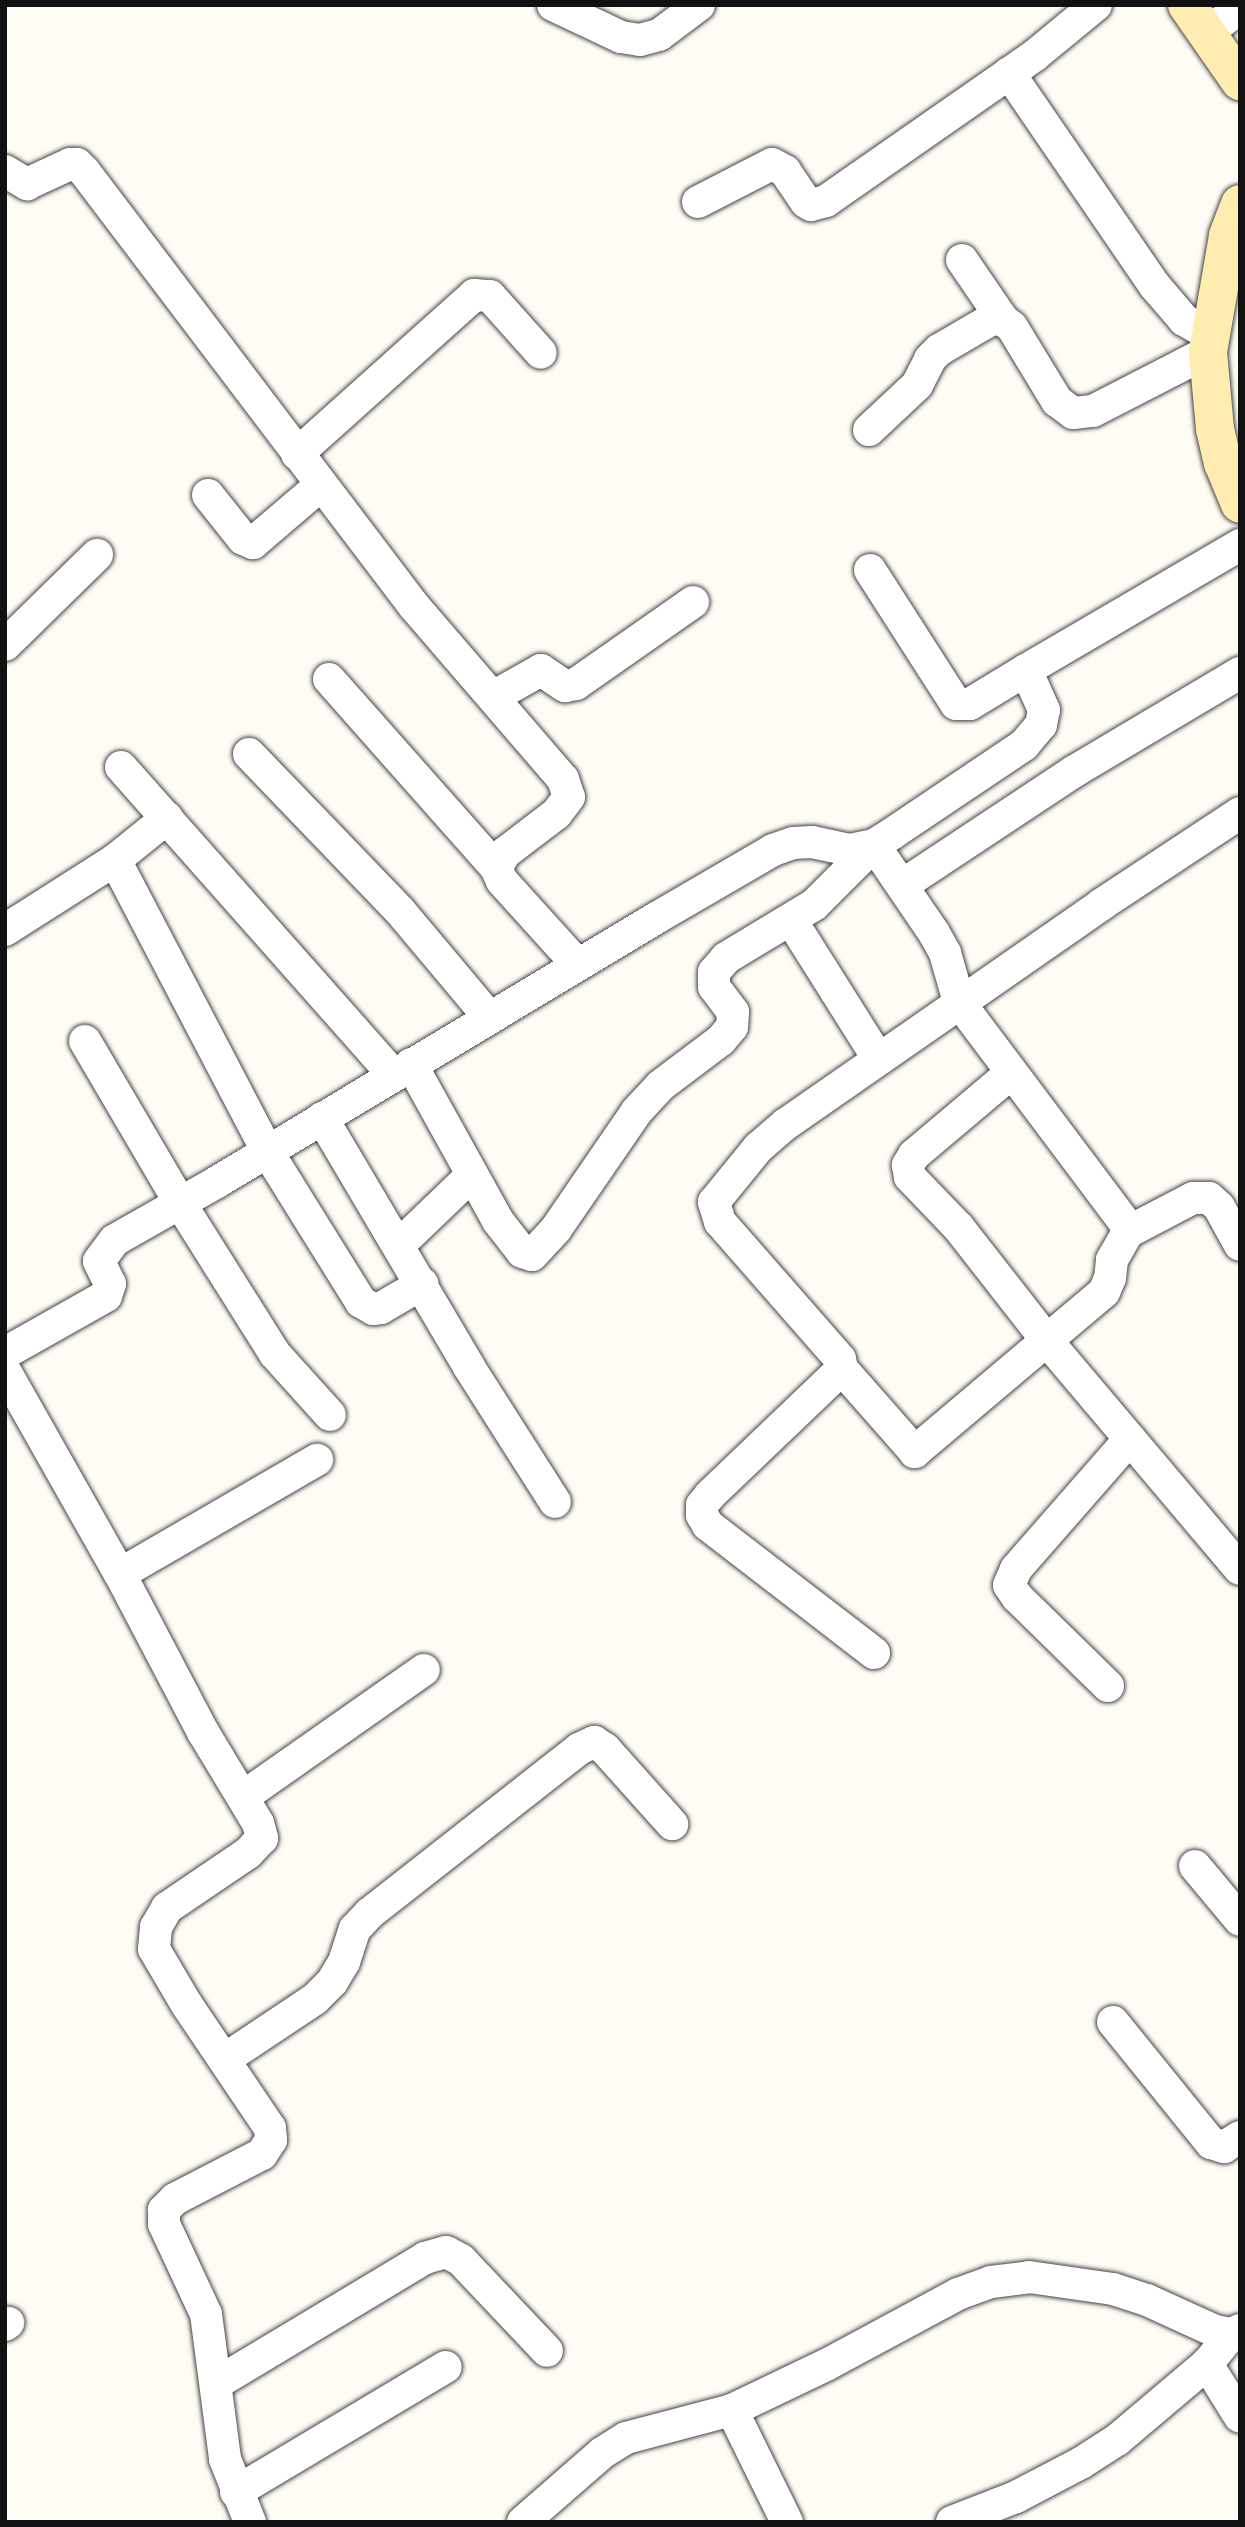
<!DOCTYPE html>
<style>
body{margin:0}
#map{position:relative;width:1245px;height:2527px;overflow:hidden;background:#fffcf5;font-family:"Crimson Pro",serif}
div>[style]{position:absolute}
.roads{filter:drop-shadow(0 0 2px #444) drop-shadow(0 0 2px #444)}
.street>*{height:32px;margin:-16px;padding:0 16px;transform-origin:16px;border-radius:16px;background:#fff}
.secondary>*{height:38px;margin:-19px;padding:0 19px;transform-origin:19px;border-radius:19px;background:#ffecb0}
span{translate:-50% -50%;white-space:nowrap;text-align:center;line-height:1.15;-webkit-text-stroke:7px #fff;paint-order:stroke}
.frame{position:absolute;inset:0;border:7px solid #111;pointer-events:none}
</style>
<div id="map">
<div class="roads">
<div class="street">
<div style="left:553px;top:5px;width:75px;rotate:25.2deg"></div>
<div style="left:621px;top:37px;width:19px;rotate:9deg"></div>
<div style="left:640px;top:40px;width:20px;rotate:-15deg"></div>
<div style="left:659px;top:35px;width:50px;rotate:-36.9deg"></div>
<div style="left:1208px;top:32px;width:40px;rotate:-37deg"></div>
<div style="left:1009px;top:73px;width:258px;rotate:55.6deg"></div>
<div style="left:1155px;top:286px;width:45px;rotate:49.5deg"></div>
<div style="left:1184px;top:320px;width:28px;rotate:30deg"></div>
<div style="left:5px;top:171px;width:26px;rotate:31deg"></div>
<div style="left:27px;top:184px;width:47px;rotate:-24.9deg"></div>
<div style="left:70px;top:164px;width:7px"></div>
<div style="left:77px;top:164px;width:10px;rotate:45deg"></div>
<div style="left:84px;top:171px;width:546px;rotate:52.82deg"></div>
<div style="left:414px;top:606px;width:228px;rotate:49.3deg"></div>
<div style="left:563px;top:779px;width:19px;rotate:72deg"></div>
<div style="left:569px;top:797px;width:21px;rotate:127deg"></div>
<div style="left:556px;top:814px;width:64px;rotate:142.6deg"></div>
<div style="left:505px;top:853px;width:17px;rotate:121deg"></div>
<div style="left:496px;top:868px;width:14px;rotate:65deg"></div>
<div style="left:502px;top:881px;width:113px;rotate:47.9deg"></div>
<div style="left:698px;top:202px;width:83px;rotate:-27.2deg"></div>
<div style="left:772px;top:164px;width:15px;rotate:28deg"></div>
<div style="left:785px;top:171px;width:37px;rotate:56deg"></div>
<div style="left:806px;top:202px;width:6px;rotate:31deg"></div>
<div style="left:811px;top:205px;width:16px;rotate:-15deg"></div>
<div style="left:826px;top:201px;width:254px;rotate:-34.9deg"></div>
<div style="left:1034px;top:56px;width:80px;rotate:-39.4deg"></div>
<div style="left:962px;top:260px;width:73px;rotate:55.7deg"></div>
<div style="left:869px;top:430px;width:66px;rotate:-43.2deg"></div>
<div style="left:917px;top:385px;width:29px;rotate:-63deg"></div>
<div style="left:930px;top:359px;width:13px;rotate:-45deg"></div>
<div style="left:939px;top:350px;width:61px;rotate:-30.3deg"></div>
<div style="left:992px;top:319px;width:11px;rotate:5deg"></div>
<div style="left:1003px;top:320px;width:11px;rotate:38deg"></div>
<div style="left:1012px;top:327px;width:87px;rotate:58.7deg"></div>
<div style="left:1057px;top:401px;width:20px;rotate:37deg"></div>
<div style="left:1073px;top:413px;width:20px;rotate:-6deg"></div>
<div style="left:1093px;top:411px;width:129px;rotate:-27.2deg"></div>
<div style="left:297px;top:454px;width:238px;rotate:-41.9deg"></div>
<div style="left:474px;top:295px;width:16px;rotate:4deg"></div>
<div style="left:490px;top:296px;width:76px;rotate:48.2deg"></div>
<div style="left:208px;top:495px;width:56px;rotate:51.5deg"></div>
<div style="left:243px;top:539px;width:11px;rotate:22deg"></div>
<div style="left:253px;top:543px;width:89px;rotate:-40.5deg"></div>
<div style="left:870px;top:570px;width:159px;rotate:57.3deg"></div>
<div style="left:956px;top:704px;width:14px"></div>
<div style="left:970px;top:704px;width:66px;rotate:-31.3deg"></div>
<div style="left:5px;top:645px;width:129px;rotate:-44.4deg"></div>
<div style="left:329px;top:679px;width:252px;rotate:48.5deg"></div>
<div style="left:493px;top:697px;width:55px;rotate:-29.4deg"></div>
<div style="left:541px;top:670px;width:29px;rotate:34deg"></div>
<div style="left:565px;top:686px;width:11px;rotate:-10deg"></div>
<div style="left:576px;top:684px;width:143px;rotate:-35deg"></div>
<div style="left:249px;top:754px;width:218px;rotate:46.1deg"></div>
<div style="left:400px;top:911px;width:138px;rotate:50deg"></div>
<div style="left:121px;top:767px;width:410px;rotate:48.5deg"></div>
<div style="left:115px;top:860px;width:328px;rotate:62.4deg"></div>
<div style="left:267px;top:1151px;width:178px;rotate:58.1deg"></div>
<div style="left:361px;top:1302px;width:14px;rotate:30deg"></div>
<div style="left:373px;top:1309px;width:8px;rotate:-7deg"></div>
<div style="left:381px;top:1308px;width:48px;rotate:-30.3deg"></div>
<div style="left:904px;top:884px;width:203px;rotate:-33.5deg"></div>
<div style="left:1073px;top:772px;width:194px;rotate:-30.7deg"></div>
<div style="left:791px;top:920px;width:163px;rotate:57.8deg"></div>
<div style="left:5px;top:930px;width:130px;rotate:-32.5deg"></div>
<div style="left:115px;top:860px;width:67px;rotate:-38.9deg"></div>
<div style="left:85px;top:1041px;width:188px;rotate:59.6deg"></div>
<div style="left:180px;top:1203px;width:178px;rotate:57.8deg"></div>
<div style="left:275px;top:1354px;width:82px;rotate:48deg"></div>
<div style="left:411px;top:1064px;width:179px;rotate:61deg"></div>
<div style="left:498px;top:1221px;width:39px;rotate:52deg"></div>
<div style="left:522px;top:1252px;width:10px;rotate:17deg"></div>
<div style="left:532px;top:1255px;width:35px;rotate:-47deg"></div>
<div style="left:556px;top:1229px;width:143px;rotate:-55.5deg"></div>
<div style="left:637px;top:1111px;width:34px;rotate:-47deg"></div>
<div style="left:660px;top:1086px;width:76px;rotate:-37deg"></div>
<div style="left:721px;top:1040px;width:17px;rotate:-50deg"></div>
<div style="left:732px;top:1027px;width:15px;rotate:-86deg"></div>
<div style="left:733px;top:1012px;width:31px;rotate:-127deg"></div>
<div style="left:714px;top:987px;width:15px;rotate:-90deg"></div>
<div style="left:714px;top:972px;width:18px;rotate:-49deg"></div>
<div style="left:726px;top:958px;width:103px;rotate:-31.1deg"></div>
<div style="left:814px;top:905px;width:85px;rotate:-45deg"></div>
<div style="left:874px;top:845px;width:107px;rotate:55.7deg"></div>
<div style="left:934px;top:933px;width:23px;rotate:61deg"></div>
<div style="left:945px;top:953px;width:51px;rotate:74.1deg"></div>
<div style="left:959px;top:1002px;width:275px;rotate:53.1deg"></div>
<div style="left:1124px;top:1222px;width:11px;rotate:68deg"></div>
<div style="left:1128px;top:1232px;width:32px;rotate:120deg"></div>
<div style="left:1112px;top:1260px;width:18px;rotate:96deg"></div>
<div style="left:1110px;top:1278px;width:15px;rotate:113deg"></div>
<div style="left:1104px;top:1292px;width:248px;rotate:139.8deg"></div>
<div style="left:915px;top:1452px;width:111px;rotate:-131.3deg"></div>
<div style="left:1010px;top:1074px;width:126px;rotate:139.8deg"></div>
<div style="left:914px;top:1155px;width:12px;rotate:121deg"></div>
<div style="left:908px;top:1165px;width:12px;rotate:81deg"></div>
<div style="left:910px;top:1177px;width:71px;rotate:46.1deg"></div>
<div style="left:959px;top:1228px;width:145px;rotate:52deg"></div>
<div style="left:1048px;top:1342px;width:297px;rotate:49.8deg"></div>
<div style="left:322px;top:1118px;width:289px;rotate:59.4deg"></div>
<div style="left:469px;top:1367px;width:160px;rotate:57.5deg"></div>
<div style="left:1128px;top:1232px;width:73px;rotate:-27.6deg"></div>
<div style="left:1193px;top:1198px;width:16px"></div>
<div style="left:1209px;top:1198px;width:13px;rotate:42deg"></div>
<div style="left:1219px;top:1207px;width:43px;rotate:61.1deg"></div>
<div style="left:399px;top:1245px;width:100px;rotate:-43.8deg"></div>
<div style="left:5px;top:1353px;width:116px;rotate:-29.4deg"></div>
<div style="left:106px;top:1296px;width:13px;rotate:-72deg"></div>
<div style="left:110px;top:1284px;width:25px;rotate:-116deg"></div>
<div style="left:99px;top:1261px;width:26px;rotate:-53deg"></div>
<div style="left:115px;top:1240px;width:117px;rotate:-29.6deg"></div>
<div style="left:217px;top:1182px;width:514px;rotate:-31deg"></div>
<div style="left:658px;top:917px;width:133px;rotate:-30.2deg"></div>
<div style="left:773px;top:850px;width:21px;rotate:-19deg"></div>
<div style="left:793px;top:843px;width:19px;rotate:-3deg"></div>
<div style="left:812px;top:842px;width:39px;rotate:12deg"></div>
<div style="left:850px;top:850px;width:25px;rotate:-12deg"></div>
<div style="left:874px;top:845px;width:22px;rotate:-32deg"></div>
<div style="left:893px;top:833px;width:158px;rotate:-33.9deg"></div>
<div style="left:1024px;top:745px;width:26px;rotate:-50deg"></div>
<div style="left:1041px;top:725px;width:15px;rotate:-79deg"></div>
<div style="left:1044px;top:710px;width:44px;rotate:-114.2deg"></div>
<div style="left:1026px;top:670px;width:248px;rotate:-30.3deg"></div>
<div style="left:5px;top:1371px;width:233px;rotate:60.5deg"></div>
<div style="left:120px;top:1574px;width:178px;rotate:62.3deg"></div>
<div style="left:203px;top:1732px;width:106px;rotate:58.9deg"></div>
<div style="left:258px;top:1823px;width:16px;rotate:75deg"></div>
<div style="left:262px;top:1838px;width:21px;rotate:133deg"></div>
<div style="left:248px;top:1853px;width:98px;rotate:145.8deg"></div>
<div style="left:167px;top:1908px;width:22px;rotate:120deg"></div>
<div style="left:156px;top:1927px;width:22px;rotate:95deg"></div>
<div style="left:154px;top:1949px;width:65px;rotate:59.5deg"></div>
<div style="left:187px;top:2005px;width:148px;rotate:56deg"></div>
<div style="left:270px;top:2128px;width:12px;rotate:85deg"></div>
<div style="left:271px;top:2140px;width:17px;rotate:123deg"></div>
<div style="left:262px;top:2154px;width:98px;rotate:152.7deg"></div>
<div style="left:175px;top:2199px;width:16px;rotate:135deg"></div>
<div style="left:164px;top:2210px;width:14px;rotate:90deg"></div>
<div style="left:164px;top:2224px;width:99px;rotate:65deg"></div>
<div style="left:206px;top:2314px;width:146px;rotate:82.5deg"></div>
<div style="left:225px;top:2459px;width:68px;rotate:68.4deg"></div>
<div style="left:120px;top:1574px;width:228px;rotate:-30.1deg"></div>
<div style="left:874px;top:1653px;width:210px;rotate:-142.4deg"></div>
<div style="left:708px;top:1525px;width:12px;rotate:-121deg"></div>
<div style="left:702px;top:1515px;width:10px;rotate:-90deg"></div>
<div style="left:702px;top:1505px;width:13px;rotate:-51deg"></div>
<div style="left:710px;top:1495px;width:182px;rotate:-43.7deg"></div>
<div style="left:842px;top:1369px;width:10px;rotate:-101deg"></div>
<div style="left:840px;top:1359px;width:182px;rotate:-131.2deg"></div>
<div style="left:720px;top:1222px;width:21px;rotate:-107deg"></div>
<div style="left:714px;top:1202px;width:70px;rotate:-50.8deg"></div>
<div style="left:758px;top:1148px;width:37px;rotate:-41deg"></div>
<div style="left:786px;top:1124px;width:385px;rotate:-34.8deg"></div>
<div style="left:1102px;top:904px;width:165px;rotate:-33.4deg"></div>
<div style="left:1108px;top:1686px;width:127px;rotate:-135.6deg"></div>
<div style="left:1017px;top:1597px;width:14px;rotate:-124deg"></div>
<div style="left:1009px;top:1585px;width:17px;rotate:-66deg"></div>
<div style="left:1016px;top:1569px;width:173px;rotate:-48.8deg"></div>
<div style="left:243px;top:1797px;width:221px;rotate:-35.1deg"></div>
<div style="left:1195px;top:1866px;width:70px;rotate:50.2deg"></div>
<div style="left:1113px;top:2022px;width:156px;rotate:51deg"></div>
<div style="left:1211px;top:2143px;width:14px;rotate:17deg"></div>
<div style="left:1224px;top:2147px;width:19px;rotate:-32deg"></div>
<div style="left:225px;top:2059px;width:108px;rotate:-33.7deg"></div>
<div style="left:315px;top:1999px;width:24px;rotate:-45deg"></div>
<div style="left:332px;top:1982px;width:23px;rotate:-59deg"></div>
<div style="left:344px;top:1962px;width:35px;rotate:-72deg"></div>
<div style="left:355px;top:1929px;width:22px;rotate:-47deg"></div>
<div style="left:370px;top:1913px;width:266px;rotate:-38.1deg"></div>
<div style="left:579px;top:1749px;width:17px;rotate:-25deg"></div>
<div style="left:594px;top:1742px;width:13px;rotate:32deg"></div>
<div style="left:605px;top:1749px;width:101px;rotate:48.2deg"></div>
<div style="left:5px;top:2325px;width:4px;rotate:-34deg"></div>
<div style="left:1207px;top:2364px;width:62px;rotate:58.1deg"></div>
<div style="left:217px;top:2383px;width:243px;rotate:-31deg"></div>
<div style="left:425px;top:2258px;width:22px;rotate:-16deg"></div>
<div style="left:446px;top:2252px;width:17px;rotate:28deg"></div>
<div style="left:461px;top:2260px;width:125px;rotate:46.6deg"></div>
<div style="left:236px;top:2492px;width:244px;rotate:-30.8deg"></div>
<div style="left:523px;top:2522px;width:105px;rotate:-41.1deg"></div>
<div style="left:602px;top:2453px;width:28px;rotate:-32deg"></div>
<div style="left:626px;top:2438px;width:110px;rotate:-14.8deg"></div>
<div style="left:787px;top:2522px;width:125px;rotate:-116.2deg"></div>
<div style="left:732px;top:2410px;width:106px;rotate:-25.6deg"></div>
<div style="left:828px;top:2364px;width:148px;rotate:-28.3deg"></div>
<div style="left:958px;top:2294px;width:35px;rotate:-20deg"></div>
<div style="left:991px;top:2282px;width:38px;rotate:-7deg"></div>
<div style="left:1029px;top:2277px;width:85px;rotate:8.1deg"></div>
<div style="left:1113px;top:2289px;width:36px;rotate:18deg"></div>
<div style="left:1147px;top:2300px;width:75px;rotate:24.5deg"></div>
<div style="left:1215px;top:2331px;width:16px;rotate:11deg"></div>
<div style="left:1231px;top:2334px;width:10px;rotate:-24deg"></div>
<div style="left:952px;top:2522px;width:69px;rotate:-21.3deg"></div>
<div style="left:1016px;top:2497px;width:73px;rotate:-27.6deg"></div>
<div style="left:1081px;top:2463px;width:43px;rotate:-32.6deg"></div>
<div style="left:1117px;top:2440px;width:118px;rotate:-40.2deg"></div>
<div style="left:1207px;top:2364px;width:38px;rotate:-51deg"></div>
</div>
<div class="secondary">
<div style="left:1187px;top:5px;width:93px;rotate:55.1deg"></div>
<div style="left:1240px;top:204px;width:34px;rotate:111deg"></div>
<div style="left:1228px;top:236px;width:118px;rotate:99.8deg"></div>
<div style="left:1208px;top:352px;width:77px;rotate:84.8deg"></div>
<div style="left:1215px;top:429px;width:35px;rotate:77deg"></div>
<div style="left:1223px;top:463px;width:44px;rotate:67.5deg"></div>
</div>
</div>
<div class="frame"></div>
</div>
